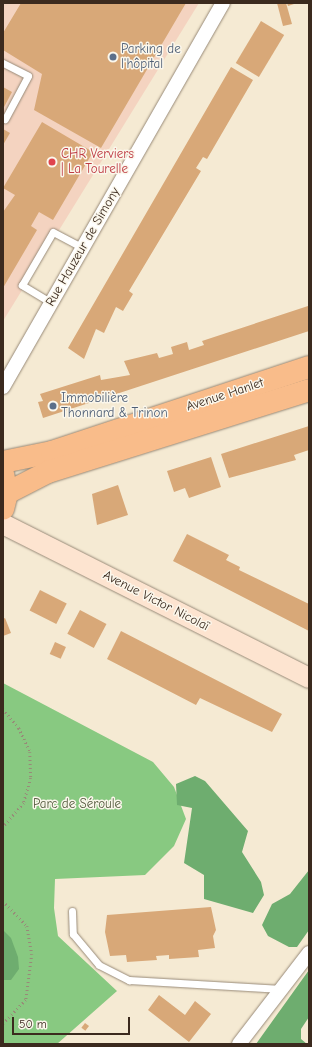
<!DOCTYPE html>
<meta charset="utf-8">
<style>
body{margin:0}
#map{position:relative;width:312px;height:1047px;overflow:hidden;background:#f5ead3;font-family:"Comic Neue",sans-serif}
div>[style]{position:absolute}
.built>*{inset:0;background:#f4d3c0}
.green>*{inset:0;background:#88c981}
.forest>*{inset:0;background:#6ead6f}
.building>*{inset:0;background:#d8a878;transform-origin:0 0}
.path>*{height:2.5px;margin-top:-1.25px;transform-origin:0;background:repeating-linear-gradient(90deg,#988a78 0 1px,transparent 0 4px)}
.roads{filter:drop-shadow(0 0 1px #988a78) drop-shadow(0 0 1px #988a78)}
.lane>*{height:7px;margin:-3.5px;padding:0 3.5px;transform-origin:3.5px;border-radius:3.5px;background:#fff}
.street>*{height:14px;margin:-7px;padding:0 7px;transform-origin:7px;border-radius:7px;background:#fff}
.secondary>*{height:20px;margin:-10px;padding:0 10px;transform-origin:10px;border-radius:10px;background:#fde4d0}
.primary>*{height:22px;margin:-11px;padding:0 11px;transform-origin:11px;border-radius:11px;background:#f9bc8a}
.highway>*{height:22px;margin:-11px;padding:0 11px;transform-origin:11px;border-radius:11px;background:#f9bc8a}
.dots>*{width:11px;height:11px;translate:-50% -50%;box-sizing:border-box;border:2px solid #fbf7ec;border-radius:50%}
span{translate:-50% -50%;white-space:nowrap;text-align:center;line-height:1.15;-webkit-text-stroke:3px #fbf7ec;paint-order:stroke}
.service-label{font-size:13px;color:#4e5e75}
.left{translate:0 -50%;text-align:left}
.health-label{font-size:13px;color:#be3a42}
.street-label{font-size:13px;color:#3b2a1e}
.park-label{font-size:13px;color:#525a3c}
.frame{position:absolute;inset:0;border:4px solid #3b2a1e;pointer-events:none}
.scale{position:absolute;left:12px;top:1017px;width:118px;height:18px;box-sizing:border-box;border:2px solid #3b2a1e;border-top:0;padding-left:5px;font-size:12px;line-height:14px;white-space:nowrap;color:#3b2a1e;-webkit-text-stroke:3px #fbf7ec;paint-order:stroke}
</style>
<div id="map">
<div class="built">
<div style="clip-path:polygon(3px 3px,199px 3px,3px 321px)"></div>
</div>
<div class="green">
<div style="clip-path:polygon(3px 683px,153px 762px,174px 787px,186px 819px,174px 846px,145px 875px,55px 879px,54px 908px,58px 936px,117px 991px,57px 1044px,3px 1044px)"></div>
</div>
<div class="forest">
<div style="clip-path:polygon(195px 776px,205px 781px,248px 831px,242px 852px,261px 882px,264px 895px,253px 913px,204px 899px,204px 875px,184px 863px,192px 808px,177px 805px,176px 784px)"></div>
<div style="clip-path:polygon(309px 870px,309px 930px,297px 947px,289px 947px,268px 936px,262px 925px,272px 904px,290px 894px)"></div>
<div style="clip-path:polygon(3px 930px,11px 938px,18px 957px,19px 969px,11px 980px,3px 980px)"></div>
<div style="clip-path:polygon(309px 970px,309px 1017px,301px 1029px,301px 1039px,307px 1044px,256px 1044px)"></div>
</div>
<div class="building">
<div style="clip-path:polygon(21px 3px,186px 3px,101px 148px,34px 110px,42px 74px,3px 50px,3px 33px)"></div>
<div style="clip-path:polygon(277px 3px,286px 3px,292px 24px,283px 26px)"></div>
<div style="clip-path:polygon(287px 3px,297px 3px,288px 6px)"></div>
<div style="left:261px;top:21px;width:27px;height:49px;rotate:31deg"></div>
<div style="clip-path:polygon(231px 67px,253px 80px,207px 159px,203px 157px,196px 168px,201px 171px,129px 291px,133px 294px,123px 311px,116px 307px,104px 333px,96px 329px,84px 359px,68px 348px)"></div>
<div style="clip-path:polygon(3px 87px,12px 92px,3px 109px)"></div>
<div style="clip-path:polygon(42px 122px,93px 152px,53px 220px,39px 212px,31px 226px,37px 230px,3px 288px,3px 212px,15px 195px,3px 188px)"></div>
<div style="clip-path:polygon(3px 129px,10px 133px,3px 145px)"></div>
<div style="clip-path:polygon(308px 306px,309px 331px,43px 418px,38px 402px,43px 401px,40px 394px,100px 375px,101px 380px,130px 375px,124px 361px,157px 353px,159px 358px,173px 354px,171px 347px,187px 342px,189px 350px,204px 345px,202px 341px)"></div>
<div style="clip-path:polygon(309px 426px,309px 450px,294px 455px,296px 460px,229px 478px,221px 454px)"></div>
<div style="clip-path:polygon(211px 457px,221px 487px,189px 498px,185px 488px,174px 492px,167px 471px)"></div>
<div style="clip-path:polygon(118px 485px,128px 515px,97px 525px,92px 494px)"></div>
<div style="clip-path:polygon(187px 534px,229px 555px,226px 560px,240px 567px,239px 570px,309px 604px,309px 631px,173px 561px)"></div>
<div style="left:40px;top:590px;width:30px;height:23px;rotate:27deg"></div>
<div style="left:80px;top:610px;width:30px;height:27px;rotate:28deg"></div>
<div style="clip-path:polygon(5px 618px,11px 633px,3px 636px,3px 619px)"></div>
<div style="clip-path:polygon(121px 631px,282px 714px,272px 732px,200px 698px,196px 705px,107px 659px)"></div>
<div style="left:55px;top:642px;width:12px;height:13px;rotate:24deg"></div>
<div style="clip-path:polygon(211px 907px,216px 930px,213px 936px,215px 948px,198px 950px,199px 957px,169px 959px,169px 955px,156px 956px,157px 960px,127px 962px,126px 955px,110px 956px,105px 932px,107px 915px)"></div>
<div style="clip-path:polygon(159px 995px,185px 1015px,195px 1001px,211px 1014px,189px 1042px,148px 1010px)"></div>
<div style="left:85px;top:1023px;width:5px;height:6px;rotate:37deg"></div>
</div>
<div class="path">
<div style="left:3px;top:709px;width:25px;rotate:50deg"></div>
<div style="left:19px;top:728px;width:26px;rotate:65deg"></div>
<div style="left:30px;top:752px;width:26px;rotate:88deg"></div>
<div style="left:31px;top:778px;width:26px;rotate:106deg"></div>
<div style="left:24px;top:803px;width:32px;rotate:131deg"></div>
<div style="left:3px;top:901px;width:35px;rotate:46deg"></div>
<div style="left:27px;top:926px;width:28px;rotate:80deg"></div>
<div style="left:32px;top:954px;width:46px;rotate:97.4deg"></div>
<div style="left:26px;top:1000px;width:33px;rotate:134deg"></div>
</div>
<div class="roads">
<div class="lane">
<div style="left:3px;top:63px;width:28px;rotate:27deg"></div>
<div style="left:28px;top:76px;width:49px;rotate:118.1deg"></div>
<div style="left:50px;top:302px;width:33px;rotate:-149deg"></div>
<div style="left:22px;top:285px;width:61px;rotate:-59.7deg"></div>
<div style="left:53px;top:232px;width:34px;rotate:28deg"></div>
<div style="left:72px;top:911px;width:23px;rotate:88deg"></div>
<div style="left:73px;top:934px;width:40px;rotate:50deg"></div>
<div style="left:99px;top:965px;width:34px;rotate:27deg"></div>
<div style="left:129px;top:980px;width:153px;rotate:3.4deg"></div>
</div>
<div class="street">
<div style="left:3px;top:387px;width:443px;rotate:-60.2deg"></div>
<div style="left:239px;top:1044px;width:115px;rotate:-52.4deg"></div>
</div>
<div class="secondary">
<div style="left:3px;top:524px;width:343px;rotate:26.7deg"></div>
</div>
<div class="primary">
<div style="left:3px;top:462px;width:50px;rotate:-11.5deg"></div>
</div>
<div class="highway">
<div style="left:52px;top:452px;width:271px;rotate:-18.3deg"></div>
<div style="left:3px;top:474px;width:19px;rotate:78deg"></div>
<div style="left:7px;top:493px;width:16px;rotate:104deg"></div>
<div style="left:7px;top:493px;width:46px;rotate:-27.1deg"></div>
<div style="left:48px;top:472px;width:274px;rotate:-17.4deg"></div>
</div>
</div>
<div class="dots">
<div style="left:113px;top:57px;background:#5c6f8a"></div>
<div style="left:52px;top:162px;background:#e0444e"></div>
<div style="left:53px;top:406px;background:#5c6f8a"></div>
</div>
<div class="service-label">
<span class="left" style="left:121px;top:57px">Parking de<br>l'hôpital</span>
<span class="left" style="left:61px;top:406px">Immobilière<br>Thonnard &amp; Trinon</span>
</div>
<div class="health-label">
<span class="left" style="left:61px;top:162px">CHR Verviers<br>| La Tourelle</span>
</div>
<div class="street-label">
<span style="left:83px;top:247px;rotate:-60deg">Rue Hauzeur de Simony</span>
<span style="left:225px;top:395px;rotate:-18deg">Avenue Hanlet</span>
<span style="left:156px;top:601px;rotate:27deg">Avenue Victor Nicolaï</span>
</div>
<div class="park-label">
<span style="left:77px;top:804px">Parc de Séroule</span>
</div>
<div class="frame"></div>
<div class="scale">50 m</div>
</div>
